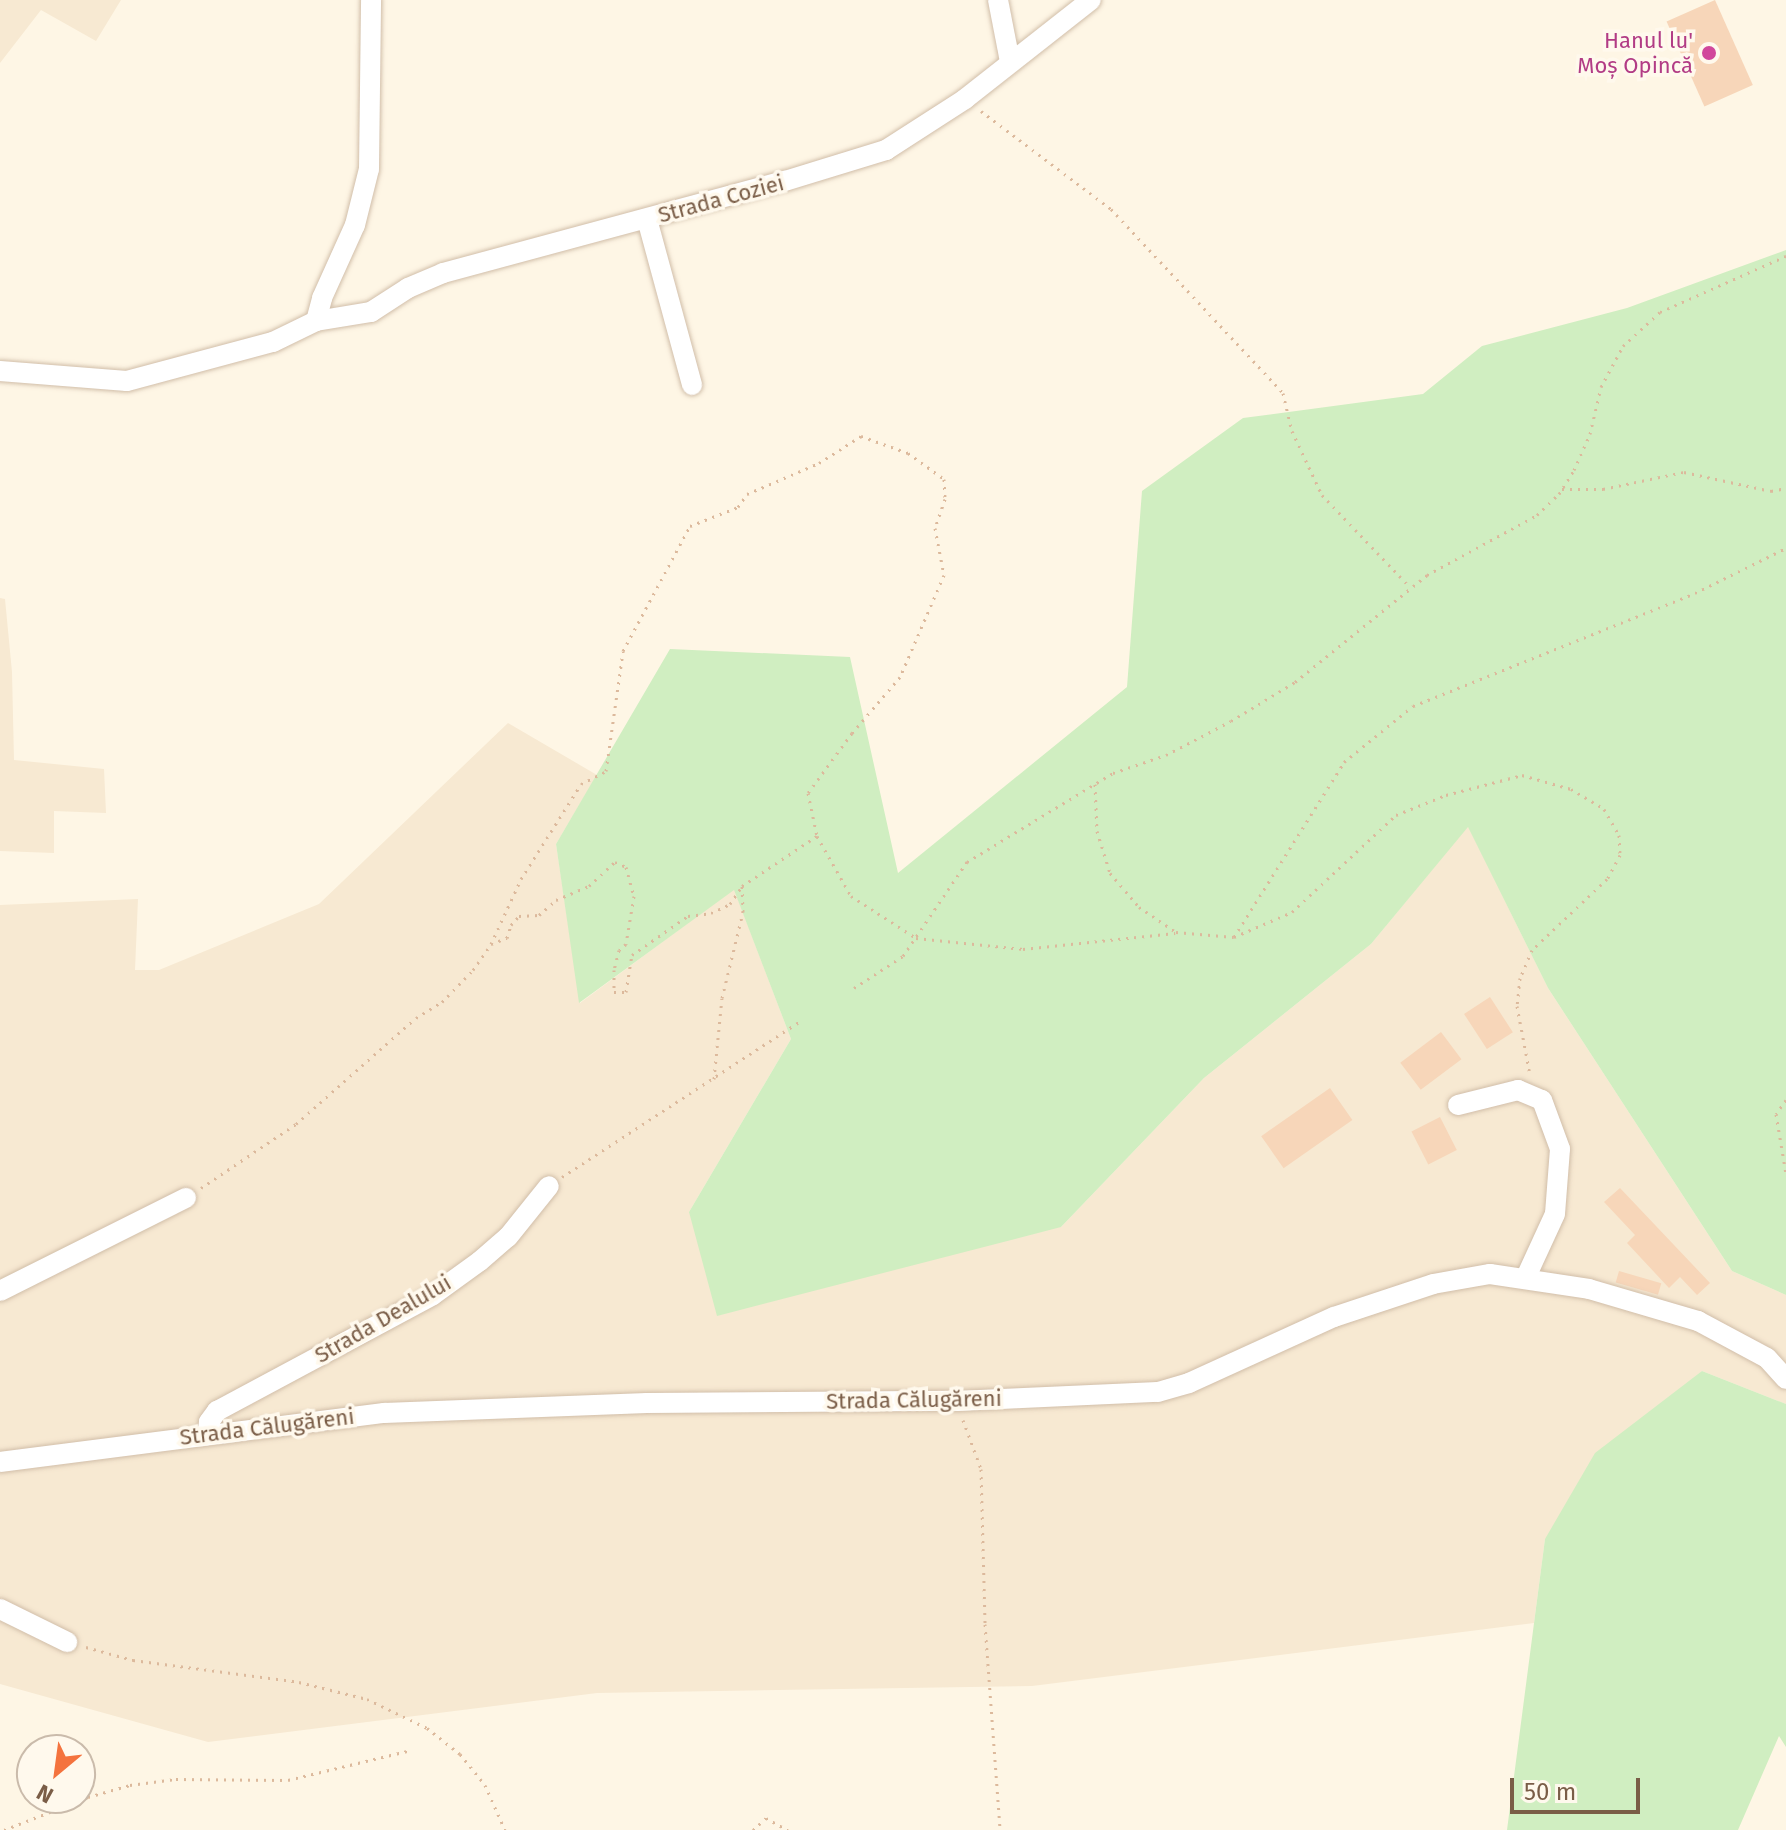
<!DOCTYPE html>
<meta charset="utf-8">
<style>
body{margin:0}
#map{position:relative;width:1786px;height:1830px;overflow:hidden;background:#fef6e5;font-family:"Fira Sans",sans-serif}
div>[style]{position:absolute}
.residential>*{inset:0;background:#f7e9d2}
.green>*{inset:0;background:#d0eec1}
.building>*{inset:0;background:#f7d6b9;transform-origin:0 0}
.path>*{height:3px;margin-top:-1.5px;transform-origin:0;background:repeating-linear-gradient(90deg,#dcb99c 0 2px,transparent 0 8px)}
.roads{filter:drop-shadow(0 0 2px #d1bea9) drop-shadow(0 0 2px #d1bea9)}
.minor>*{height:20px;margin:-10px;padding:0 10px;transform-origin:10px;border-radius:10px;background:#fff}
.dots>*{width:22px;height:22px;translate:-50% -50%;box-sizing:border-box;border:4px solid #fff9ed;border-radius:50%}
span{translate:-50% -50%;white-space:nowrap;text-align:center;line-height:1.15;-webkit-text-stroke:7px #fff9ed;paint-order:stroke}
.hotel-label{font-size:22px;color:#b23c85}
.right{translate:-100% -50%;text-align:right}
.street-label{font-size:22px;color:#7a5d47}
.north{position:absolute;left:16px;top:1734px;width:80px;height:80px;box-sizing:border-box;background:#fff9ed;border:2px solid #cabbab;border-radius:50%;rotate:209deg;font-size:22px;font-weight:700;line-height:32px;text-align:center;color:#7a5d47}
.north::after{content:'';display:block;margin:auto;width:28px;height:36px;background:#f4733e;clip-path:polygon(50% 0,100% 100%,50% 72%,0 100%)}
.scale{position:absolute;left:1510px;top:1778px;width:130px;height:36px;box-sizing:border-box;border:4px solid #7a5d47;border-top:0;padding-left:10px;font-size:24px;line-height:28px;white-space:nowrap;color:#7a5d47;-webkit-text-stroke:6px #fff9ed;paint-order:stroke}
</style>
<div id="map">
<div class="residential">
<div style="clip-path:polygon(0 0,121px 0,96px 41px,41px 10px,0 63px)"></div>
<div style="clip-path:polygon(0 598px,5px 599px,12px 672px,14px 760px,104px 769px,106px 813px,54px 811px,54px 853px,0 851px)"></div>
<div style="clip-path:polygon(508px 723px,597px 775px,556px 844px,580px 1003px,734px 889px,791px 1039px,689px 1212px,1061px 1227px,1204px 1078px,1371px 944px,1468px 826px,1548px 988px,1732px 1271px,1786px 1295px,1786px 1404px,1702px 1371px,1545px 1539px,1534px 1623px,1032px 1686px,597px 1693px,208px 1742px,0 1684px,0 905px,138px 899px,135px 970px,159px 970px,319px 904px)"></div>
</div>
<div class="green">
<div style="clip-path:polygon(1786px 250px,1786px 1295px,1732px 1271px,1548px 988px,1468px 827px,1371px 944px,1204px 1078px,1061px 1227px,717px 1316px,689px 1212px,791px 1039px,734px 890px,579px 1003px,556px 844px,670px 649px,850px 657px,898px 873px,1127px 687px,1142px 491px,1243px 418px,1423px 394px,1482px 346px,1627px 308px)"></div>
<div style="clip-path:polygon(1702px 1371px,1786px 1404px,1786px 1747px,1779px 1736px,1738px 1830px,1507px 1830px,1545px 1539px,1595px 1453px)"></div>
</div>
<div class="building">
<div style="left:1715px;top:0;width:93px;height:53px;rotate:66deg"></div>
<div style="left:1490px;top:997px;width:42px;height:31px;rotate:57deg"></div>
<div style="left:1441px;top:1032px;width:34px;height:51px;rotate:53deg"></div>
<div style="left:1330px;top:1088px;width:39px;height:84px;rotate:55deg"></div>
<div style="left:1440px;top:1117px;width:37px;height:32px;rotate:63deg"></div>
<div style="clip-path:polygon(1620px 1188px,1710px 1283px,1697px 1295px,1680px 1277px,1669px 1288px,1627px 1243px,1635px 1235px,1604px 1202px)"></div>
<div style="left:1619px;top:1271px;width:44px;height:12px;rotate:16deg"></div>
</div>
<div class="path">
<div style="left:981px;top:111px;width:163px;rotate:37deg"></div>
<div style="left:1111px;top:209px;width:252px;rotate:46.9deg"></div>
<div style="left:1283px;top:393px;width:39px;rotate:77deg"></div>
<div style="left:1292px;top:431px;width:71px;rotate:64.9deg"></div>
<div style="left:1322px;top:495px;width:127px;rotate:46.3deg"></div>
<div style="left:1562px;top:489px;width:41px"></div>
<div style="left:1603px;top:489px;width:83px;rotate:-11.9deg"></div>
<div style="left:1684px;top:472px;width:89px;rotate:12.3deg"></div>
<div style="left:1771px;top:491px;width:15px;rotate:-11deg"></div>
<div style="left:1095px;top:784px;width:47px;rotate:87.6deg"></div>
<div style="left:1097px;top:831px;width:44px;rotate:72.8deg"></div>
<div style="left:1110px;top:873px;width:45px;rotate:49.5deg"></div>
<div style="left:1139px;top:907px;width:45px;rotate:34deg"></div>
<div style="left:1176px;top:932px;width:58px;rotate:4.9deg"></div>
<div style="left:1234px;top:937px;width:63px;rotate:-23.3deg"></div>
<div style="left:1292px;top:912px;width:142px;rotate:-43deg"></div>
<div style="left:1396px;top:815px;width:54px;rotate:-21.8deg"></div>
<div style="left:1446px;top:795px;width:79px;rotate:-14.7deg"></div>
<div style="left:1522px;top:775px;width:51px;rotate:15.9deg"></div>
<div style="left:1571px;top:789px;width:39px;rotate:31deg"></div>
<div style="left:1604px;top:809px;width:30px;rotate:60deg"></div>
<div style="left:1619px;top:835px;width:20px;rotate:87deg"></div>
<div style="left:1620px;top:855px;width:27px;rotate:118deg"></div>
<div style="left:1607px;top:879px;width:103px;rotate:136.6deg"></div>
<div style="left:1532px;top:950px;width:30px;rotate:113deg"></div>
<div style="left:1520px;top:978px;width:28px;rotate:96deg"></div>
<div style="left:1517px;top:1006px;width:70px;rotate:79.3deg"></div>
<div style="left:1234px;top:937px;width:207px;rotate:-57.8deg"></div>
<div style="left:1344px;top:762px;width:89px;rotate:-39.1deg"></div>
<div style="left:1413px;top:706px;width:304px;rotate:-21.8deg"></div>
<div style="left:1695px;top:593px;width:102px;rotate:-26.3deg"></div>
<div style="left:491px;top:944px;width:17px;rotate:-21deg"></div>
<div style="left:507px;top:938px;width:14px;rotate:-73deg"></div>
<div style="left:511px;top:925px;width:12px;rotate:-48deg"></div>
<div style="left:519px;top:916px;width:20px;rotate:-3deg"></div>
<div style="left:539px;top:915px;width:23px;rotate:-41deg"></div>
<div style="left:556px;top:900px;width:36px;rotate:-23deg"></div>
<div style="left:589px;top:886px;width:35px;rotate:-43deg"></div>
<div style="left:615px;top:862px;width:12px;rotate:24deg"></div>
<div style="left:626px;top:867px;width:30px;rotate:75deg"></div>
<div style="left:634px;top:896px;width:49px;rotate:99.5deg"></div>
<div style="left:626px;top:944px;width:9px;rotate:139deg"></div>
<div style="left:619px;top:950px;width:21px;rotate:104deg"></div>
<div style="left:614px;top:970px;width:22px;rotate:90deg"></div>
<div style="left:614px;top:992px;width:12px"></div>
<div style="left:626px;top:992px;width:37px;rotate:-81deg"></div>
<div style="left:632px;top:955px;width:68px;rotate:-34.9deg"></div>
<div style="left:688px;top:916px;width:23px;rotate:-7deg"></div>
<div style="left:711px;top:913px;width:21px;rotate:-25deg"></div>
<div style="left:730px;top:904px;width:22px;rotate:-56deg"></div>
<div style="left:742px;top:886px;width:90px;rotate:-33.7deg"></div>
<div style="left:817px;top:836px;width:69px;rotate:60.5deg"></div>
<div style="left:851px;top:896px;width:77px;rotate:32.9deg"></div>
<div style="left:916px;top:938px;width:108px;rotate:5.9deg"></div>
<div style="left:1023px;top:949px;width:153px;rotate:-6deg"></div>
<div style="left:854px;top:988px;width:59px;rotate:-33.1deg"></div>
<div style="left:903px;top:956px;width:114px;rotate:-55.8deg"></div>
<div style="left:967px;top:862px;width:171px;rotate:-31.4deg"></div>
<div style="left:1113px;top:773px;width:56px;rotate:-18.8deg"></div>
<div style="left:1166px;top:755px;width:73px;rotate:-27.6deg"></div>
<div style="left:1231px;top:721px;width:75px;rotate:-31.4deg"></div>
<div style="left:1295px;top:682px;width:170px;rotate:-39deg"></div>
<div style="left:1427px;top:575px;width:125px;rotate:-28.6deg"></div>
<div style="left:1537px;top:515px;width:30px;rotate:-44deg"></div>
<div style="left:1559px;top:494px;width:28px;rotate:-58deg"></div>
<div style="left:1574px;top:470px;width:39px;rotate:-66deg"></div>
<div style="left:1590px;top:434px;width:48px;rotate:-76.8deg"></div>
<div style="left:1601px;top:387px;width:47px;rotate:-61.8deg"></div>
<div style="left:1623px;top:346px;width:50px;rotate:-42.6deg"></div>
<div style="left:1660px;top:312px;width:138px;rotate:-24deg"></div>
<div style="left:714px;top:1079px;width:81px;rotate:-84.4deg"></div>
<div style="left:722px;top:998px;width:89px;rotate:-76.3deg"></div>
<div style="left:743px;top:912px;width:26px;rotate:-92deg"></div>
<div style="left:1786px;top:1100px;width:17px;rotate:126deg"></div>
<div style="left:1776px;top:1114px;width:61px;rotate:80.5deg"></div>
<div style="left:562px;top:1177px;width:285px;rotate:-33.2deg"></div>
<div style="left:201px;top:1188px;width:115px;rotate:-34deg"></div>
<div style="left:296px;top:1124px;width:160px;rotate:-41.5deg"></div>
<div style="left:416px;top:1018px;width:31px;rotate:-32deg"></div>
<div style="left:442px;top:1002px;width:45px;rotate:-45.9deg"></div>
<div style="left:473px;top:970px;width:32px;rotate:-55deg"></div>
<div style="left:491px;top:944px;width:72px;rotate:-65.2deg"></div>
<div style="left:521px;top:879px;width:112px;rotate:-57.7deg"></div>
<div style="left:581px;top:784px;width:28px;rotate:-27deg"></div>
<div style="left:606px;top:771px;width:121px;rotate:-81.9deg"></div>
<div style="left:623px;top:651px;width:142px;rotate:-61.8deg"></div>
<div style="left:690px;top:526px;width:52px;rotate:-21.6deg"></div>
<div style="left:738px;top:507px;width:16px;rotate:-55deg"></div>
<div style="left:747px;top:494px;width:78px;rotate:-23.3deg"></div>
<div style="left:819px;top:463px;width:50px;rotate:-32.7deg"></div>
<div style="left:861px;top:436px;width:50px;rotate:19.9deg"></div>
<div style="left:908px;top:453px;width:44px;rotate:35.8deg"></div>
<div style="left:944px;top:479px;width:20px;rotate:87deg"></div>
<div style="left:945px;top:499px;width:31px;rotate:109deg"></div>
<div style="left:935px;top:528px;width:48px;rotate:79.2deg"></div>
<div style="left:944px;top:575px;width:111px;rotate:113.3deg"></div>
<div style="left:900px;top:677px;width:74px;rotate:130.6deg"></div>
<div style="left:852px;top:733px;width:74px;rotate:126.3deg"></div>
<div style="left:808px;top:793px;width:44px;rotate:78.2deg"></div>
<div style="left:963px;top:1420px;width:52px;rotate:69.8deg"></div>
<div style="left:981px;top:1469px;width:155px;rotate:88.5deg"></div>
<div style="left:985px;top:1624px;width:207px;rotate:85.8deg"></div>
<div style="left:86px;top:1647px;width:49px;rotate:15.5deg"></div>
<div style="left:133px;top:1660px;width:167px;rotate:7.5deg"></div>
<div style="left:299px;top:1682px;width:70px;rotate:14deg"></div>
<div style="left:367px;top:1699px;width:67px;rotate:25.8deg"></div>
<div style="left:427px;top:1728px;width:42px;rotate:38.2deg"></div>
<div style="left:460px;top:1754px;width:40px;rotate:51deg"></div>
<div style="left:485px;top:1785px;width:49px;rotate:66deg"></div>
<div style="left:4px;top:1830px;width:90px;rotate:-21.4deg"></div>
<div style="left:88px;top:1797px;width:44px;rotate:-15.9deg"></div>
<div style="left:130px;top:1785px;width:46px;rotate:-7.4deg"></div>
<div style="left:176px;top:1779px;width:112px;rotate:0.5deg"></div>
<div style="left:288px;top:1780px;width:127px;rotate:-13.7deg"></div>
<div style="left:753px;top:1830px;width:18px;rotate:-43deg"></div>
<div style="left:766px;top:1818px;width:25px;rotate:29deg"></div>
</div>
<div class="roads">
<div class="minor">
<div style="left:998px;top:0;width:63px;rotate:79deg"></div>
<div style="left:647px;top:219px;width:172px;rotate:74.8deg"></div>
<div style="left:316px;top:321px;width:24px;rotate:-75deg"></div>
<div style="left:322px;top:298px;width:80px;rotate:-65.7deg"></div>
<div style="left:355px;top:225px;width:58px;rotate:-76deg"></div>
<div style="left:369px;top:169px;width:169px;rotate:-89.3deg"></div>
<div style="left:0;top:371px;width:127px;rotate:4.5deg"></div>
<div style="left:127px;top:381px;width:151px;rotate:-15deg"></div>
<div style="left:273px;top:342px;width:48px;rotate:-26deg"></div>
<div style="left:316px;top:321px;width:56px;rotate:-9.3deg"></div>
<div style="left:371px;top:312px;width:44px;rotate:-33deg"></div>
<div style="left:408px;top:288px;width:38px;rotate:-23deg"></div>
<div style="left:443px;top:273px;width:354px;rotate:-15.1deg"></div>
<div style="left:785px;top:181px;width:106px;rotate:-17.1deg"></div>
<div style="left:886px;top:150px;width:94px;rotate:-32.8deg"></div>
<div style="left:965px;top:99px;width:160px;rotate:-38.2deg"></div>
<div style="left:1458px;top:1105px;width:62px;rotate:-14deg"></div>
<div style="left:1518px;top:1090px;width:26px;rotate:23deg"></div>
<div style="left:1542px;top:1100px;width:52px;rotate:69.8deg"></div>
<div style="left:1560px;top:1149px;width:65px;rotate:94.4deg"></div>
<div style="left:1555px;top:1214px;width:69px;rotate:114.7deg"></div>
<div style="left:0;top:1291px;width:208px;rotate:-26.6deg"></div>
<div style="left:208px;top:1433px;width:11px;rotate:-85deg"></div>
<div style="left:209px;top:1422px;width:14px;rotate:-54deg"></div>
<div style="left:217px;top:1411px;width:245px;rotate:-28.2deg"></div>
<div style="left:433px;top:1295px;width:58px;rotate:-35.9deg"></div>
<div style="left:480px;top:1261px;width:37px;rotate:-41deg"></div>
<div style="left:508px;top:1237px;width:65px;rotate:-51.2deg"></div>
<div style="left:0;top:1462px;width:387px;rotate:-7.3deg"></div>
<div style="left:384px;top:1413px;width:263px;rotate:-2.2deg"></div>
<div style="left:647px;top:1403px;width:310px;rotate:-0.4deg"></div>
<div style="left:957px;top:1401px;width:201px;rotate:-2.6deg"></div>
<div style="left:1158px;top:1392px;width:32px;rotate:-16deg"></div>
<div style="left:1189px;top:1383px;width:159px;rotate:-24.5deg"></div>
<div style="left:1334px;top:1317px;width:104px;rotate:-18.4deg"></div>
<div style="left:1433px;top:1284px;width:58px;rotate:-10deg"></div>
<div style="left:1490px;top:1274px;width:100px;rotate:8.6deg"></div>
<div style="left:1589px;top:1289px;width:114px;rotate:16.4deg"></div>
<div style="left:1698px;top:1321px;width:78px;rotate:28.2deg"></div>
<div style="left:1767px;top:1358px;width:28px;rotate:48deg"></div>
<div style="left:0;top:1609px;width:75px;rotate:26.2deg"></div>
</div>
</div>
<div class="dots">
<div style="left:1709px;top:53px;background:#d1479c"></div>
</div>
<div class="hotel-label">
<span class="right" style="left:1693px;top:53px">Hanul lu'<br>Moș Opincă</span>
</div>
<div class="street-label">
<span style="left:721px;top:199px;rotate:-15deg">Strada Coziei</span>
<span style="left:383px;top:1319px;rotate:-30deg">Strada Dealului</span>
<span style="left:914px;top:1400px;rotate:-1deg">Strada Călugăreni</span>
<span style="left:267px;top:1427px;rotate:-7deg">Strada Călugăreni</span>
</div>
<div class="north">N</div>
<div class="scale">50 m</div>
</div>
